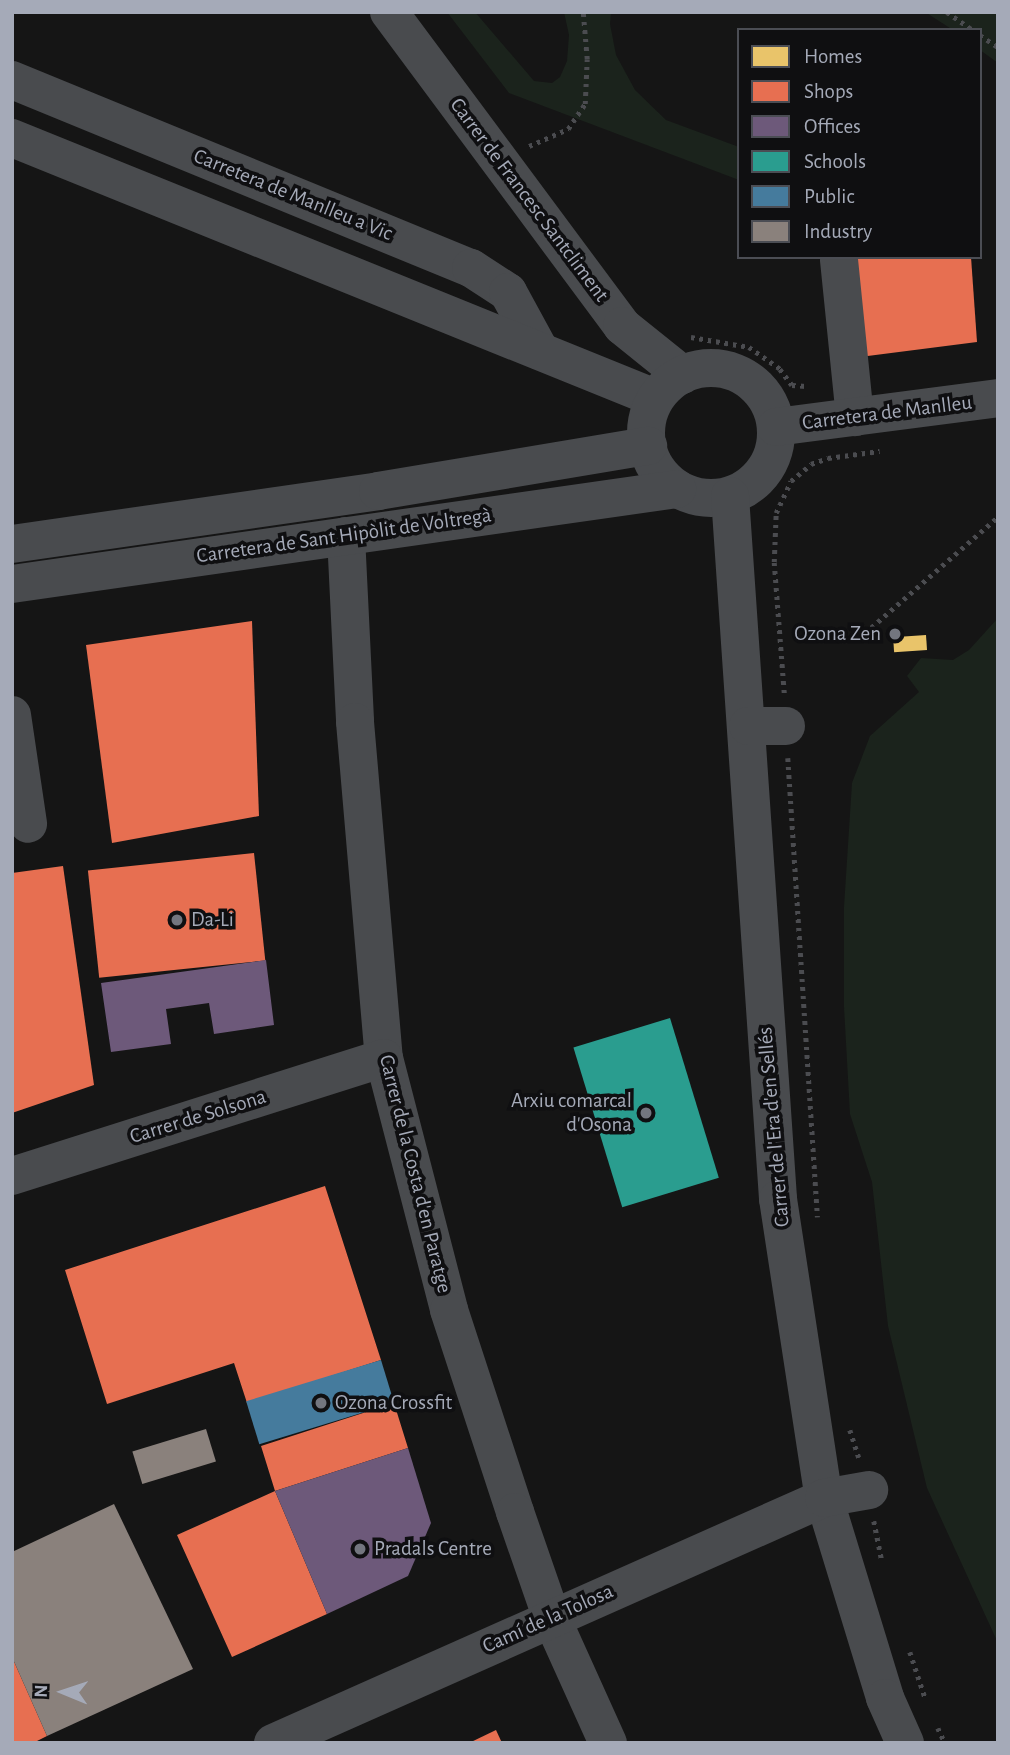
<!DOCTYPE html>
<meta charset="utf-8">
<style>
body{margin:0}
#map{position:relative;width:1010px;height:1755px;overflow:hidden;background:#151515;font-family:"Alegreya Sans",sans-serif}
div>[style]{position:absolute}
.green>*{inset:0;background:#1b231c}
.homes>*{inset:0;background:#e9c46a;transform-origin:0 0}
.shops>*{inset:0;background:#e76f51;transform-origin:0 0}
.offices>*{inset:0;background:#6d597a}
.schools>*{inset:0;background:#2a9d8f;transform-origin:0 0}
.public>*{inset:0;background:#457b9d;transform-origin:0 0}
.industry>*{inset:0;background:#8a817c;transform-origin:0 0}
.path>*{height:4.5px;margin-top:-2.25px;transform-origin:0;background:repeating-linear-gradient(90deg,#4b4c50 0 3.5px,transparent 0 8.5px)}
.minor>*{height:38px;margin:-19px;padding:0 19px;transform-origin:19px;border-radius:19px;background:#494b4e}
.minor>.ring{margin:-19px;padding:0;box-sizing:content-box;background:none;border:38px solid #494b4e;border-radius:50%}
.dots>*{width:19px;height:19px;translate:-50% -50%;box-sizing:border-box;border:4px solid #0f0f11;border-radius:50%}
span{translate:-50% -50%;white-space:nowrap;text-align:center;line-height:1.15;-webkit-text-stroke:7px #0f0f11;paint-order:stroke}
.street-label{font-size:21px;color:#a5aab8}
.poi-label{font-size:21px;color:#a5aab8}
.right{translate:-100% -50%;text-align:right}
.left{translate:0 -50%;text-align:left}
.frame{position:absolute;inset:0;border:14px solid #a5aab8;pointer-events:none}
.legend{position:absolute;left:737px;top:28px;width:245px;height:231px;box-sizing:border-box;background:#0f0f11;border:2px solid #4b4d54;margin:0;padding:9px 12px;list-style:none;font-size:21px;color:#a5aab8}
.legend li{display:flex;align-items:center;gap:14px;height:35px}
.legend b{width:35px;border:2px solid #4b4d54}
.north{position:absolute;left:28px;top:1657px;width:70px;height:70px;-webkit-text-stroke:5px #0f0f11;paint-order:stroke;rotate:272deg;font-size:19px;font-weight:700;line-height:28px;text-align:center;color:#a5aab8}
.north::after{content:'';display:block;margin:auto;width:24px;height:32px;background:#a5aab8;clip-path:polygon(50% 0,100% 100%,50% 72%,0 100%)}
</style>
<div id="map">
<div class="green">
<div style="clip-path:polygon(447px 12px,475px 12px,534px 81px,552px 83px,560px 77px,567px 61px,569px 35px,564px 12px,611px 12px,610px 24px,616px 55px,635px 90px,666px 120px,739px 147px,739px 180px,509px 93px)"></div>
<div style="clip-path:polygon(925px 12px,998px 13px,998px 63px,980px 50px,980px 30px,953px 30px)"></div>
<div style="clip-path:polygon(998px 618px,998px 1643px,927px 1488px,888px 1326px,872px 1182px,850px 1114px,844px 1007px,844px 907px,852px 783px,870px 736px,919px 692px,907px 676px,921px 658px,953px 660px,969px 650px)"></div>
</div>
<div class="homes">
<div style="left:926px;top:635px;width:15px;height:33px;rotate:86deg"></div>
</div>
<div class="shops">
<div style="clip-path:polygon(846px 257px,971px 257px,977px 342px,852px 358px)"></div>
<div style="clip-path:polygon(252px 621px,259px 816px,112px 843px,86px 645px)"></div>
<div style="left:254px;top:853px;width:108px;height:167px;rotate:84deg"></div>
<div style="clip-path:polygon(63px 866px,94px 1085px,12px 1113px,12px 873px)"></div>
<div style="clip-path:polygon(325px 1186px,381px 1360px,247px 1403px,234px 1363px,107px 1404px,65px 1270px)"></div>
<div style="clip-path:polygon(394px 1403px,408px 1448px,275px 1491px,327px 1614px,232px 1657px,177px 1535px,275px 1491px,261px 1446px)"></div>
<div style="clip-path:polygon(12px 1657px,47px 1736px,33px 1743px,12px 1743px)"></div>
<div style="clip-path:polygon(496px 1730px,502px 1743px,469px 1743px)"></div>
</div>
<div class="offices">
<div style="clip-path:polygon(266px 960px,274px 1025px,214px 1034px,209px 1003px,166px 1009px,171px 1044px,111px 1052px,101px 983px)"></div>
<div style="clip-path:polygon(408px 1448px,431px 1523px,408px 1576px,327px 1614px,275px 1491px)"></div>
</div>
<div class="schools">
<div style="left:670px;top:1018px;width:167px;height:101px;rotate:73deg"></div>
</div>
<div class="public">
<div style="left:381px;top:1360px;width:45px;height:141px;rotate:73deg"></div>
</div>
<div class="industry">
<div style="left:206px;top:1429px;width:34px;height:77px;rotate:73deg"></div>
<div style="clip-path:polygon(114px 1504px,193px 1669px,47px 1736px,12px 1657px,12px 1552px)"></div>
</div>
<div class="path">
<div style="left:947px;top:12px;width:32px;rotate:35deg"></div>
<div style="left:980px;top:35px;width:22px;rotate:34deg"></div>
<div style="left:529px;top:146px;width:43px;rotate:-23.6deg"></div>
<div style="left:568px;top:129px;width:30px;rotate:-56deg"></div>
<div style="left:585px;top:104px;width:45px;rotate:-87.5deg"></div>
<div style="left:587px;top:59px;width:47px;rotate:-94.9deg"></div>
<div style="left:691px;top:337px;width:59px;rotate:9.8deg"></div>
<div style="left:749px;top:347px;width:38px;rotate:35deg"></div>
<div style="left:780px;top:369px;width:20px;rotate:53deg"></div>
<div style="left:792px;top:385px;width:14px;rotate:4deg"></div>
<div style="left:865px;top:633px;width:176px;rotate:-41.1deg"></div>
<div style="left:784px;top:693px;width:131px;rotate:-94.4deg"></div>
<div style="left:774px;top:562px;width:49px;rotate:-87.7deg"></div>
<div style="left:776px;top:513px;width:35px;rotate:-65deg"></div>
<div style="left:791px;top:481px;width:26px;rotate:-40deg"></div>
<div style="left:811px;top:464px;width:18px;rotate:-19deg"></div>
<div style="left:828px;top:458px;width:52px;rotate:-7.7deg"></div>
<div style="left:788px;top:758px;width:460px;rotate:86.3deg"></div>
<div style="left:850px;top:1430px;width:29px;rotate:72deg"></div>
<div style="left:874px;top:1521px;width:41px;rotate:78.7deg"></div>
<div style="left:910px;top:1652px;width:47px;rotate:71.6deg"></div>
<div style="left:938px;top:1728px;width:17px;rotate:65deg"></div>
</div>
<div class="minor">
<div style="left:389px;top:12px;width:391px;rotate:53.4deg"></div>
<div style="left:622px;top:326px;width:78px;rotate:38.8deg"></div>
<div style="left:12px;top:80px;width:496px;rotate:22.3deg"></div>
<div style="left:471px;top:268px;width:44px;rotate:33deg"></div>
<div style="left:508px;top:292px;width:67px;rotate:61.5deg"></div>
<div style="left:12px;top:138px;width:694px;rotate:22.02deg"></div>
<div style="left:839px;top:260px;width:158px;rotate:84.2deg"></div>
<div class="ring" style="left:646px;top:368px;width:92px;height:92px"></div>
<div style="left:776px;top:427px;width:224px;rotate:-7.4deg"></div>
<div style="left:730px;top:496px;width:705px;rotate:86.09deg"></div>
<div style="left:778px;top:1199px;width:303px;rotate:81.3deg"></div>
<div style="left:824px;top:1498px;width:209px;rotate:73deg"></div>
<div style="left:885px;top:1698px;width:49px;rotate:66deg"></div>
<div style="left:346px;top:536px;width:186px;rotate:87.2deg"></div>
<div style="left:355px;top:722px;width:337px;rotate:85.1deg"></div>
<div style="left:384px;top:1058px;width:260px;rotate:75.5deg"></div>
<div style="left:449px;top:1310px;width:213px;rotate:71.9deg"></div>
<div style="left:515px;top:1512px;width:113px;rotate:70.9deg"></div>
<div style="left:552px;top:1619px;width:136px;rotate:65.7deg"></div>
<div style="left:12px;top:544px;width:370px;rotate:-8.2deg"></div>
<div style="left:378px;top:491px;width:274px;rotate:-9.5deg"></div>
<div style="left:12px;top:584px;width:672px;rotate:-8.13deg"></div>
<div style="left:12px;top:715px;width:110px;rotate:81.6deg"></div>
<div style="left:748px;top:726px;width:38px"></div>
<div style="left:12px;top:1176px;width:390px;rotate:-17.6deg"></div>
<div style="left:273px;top:1743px;width:603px;rotate:-23.97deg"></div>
<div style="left:824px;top:1498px;width:46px;rotate:-10.1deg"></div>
</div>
<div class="dots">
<div style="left:895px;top:634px;background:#73767f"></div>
<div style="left:177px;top:920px;background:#73767f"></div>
<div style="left:646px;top:1113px;background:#73767f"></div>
<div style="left:321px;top:1403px;background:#73767f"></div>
<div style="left:360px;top:1549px;background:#73767f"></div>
</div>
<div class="street-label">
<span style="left:293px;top:195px;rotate:22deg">Carretera de Manlleu a Vic</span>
<span style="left:529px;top:200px;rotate:53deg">Carrer de Francesc Santcliment</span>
<span style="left:887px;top:413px;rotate:-7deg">Carretera de Manlleu</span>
<span style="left:344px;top:536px;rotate:-8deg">Carretera de Sant Hipòlit de Voltregà</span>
<span style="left:198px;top:1117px;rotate:-17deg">Carrer de Solsona</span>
<span style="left:774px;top:1127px;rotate:-95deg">Carrer de l'Era d'en Sellés</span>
<span style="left:415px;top:1174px;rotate:76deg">Carrer de la Costa d'en Paratge</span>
<span style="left:548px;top:1619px;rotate:-24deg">Camí de la Tolosa</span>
</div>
<div class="poi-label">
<span class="right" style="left:881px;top:634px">Ozona Zen</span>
<span class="left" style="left:191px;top:920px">Da-Li</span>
<span class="right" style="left:632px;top:1113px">Arxiu comarcal<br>d'Osona</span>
<span class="left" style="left:335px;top:1403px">Ozona Crossfit</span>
<span class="left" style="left:374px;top:1549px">Pradals Centre</span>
</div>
<div class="frame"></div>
<ul class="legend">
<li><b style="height:19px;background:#e9c46a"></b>Homes</li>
<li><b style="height:19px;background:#e76f51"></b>Shops</li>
<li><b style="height:19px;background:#6d597a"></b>Offices</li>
<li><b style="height:19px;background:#2a9d8f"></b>Schools</li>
<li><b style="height:19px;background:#457b9d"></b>Public</li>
<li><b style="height:19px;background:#8a817c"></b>Industry</li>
</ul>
<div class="north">N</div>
</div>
